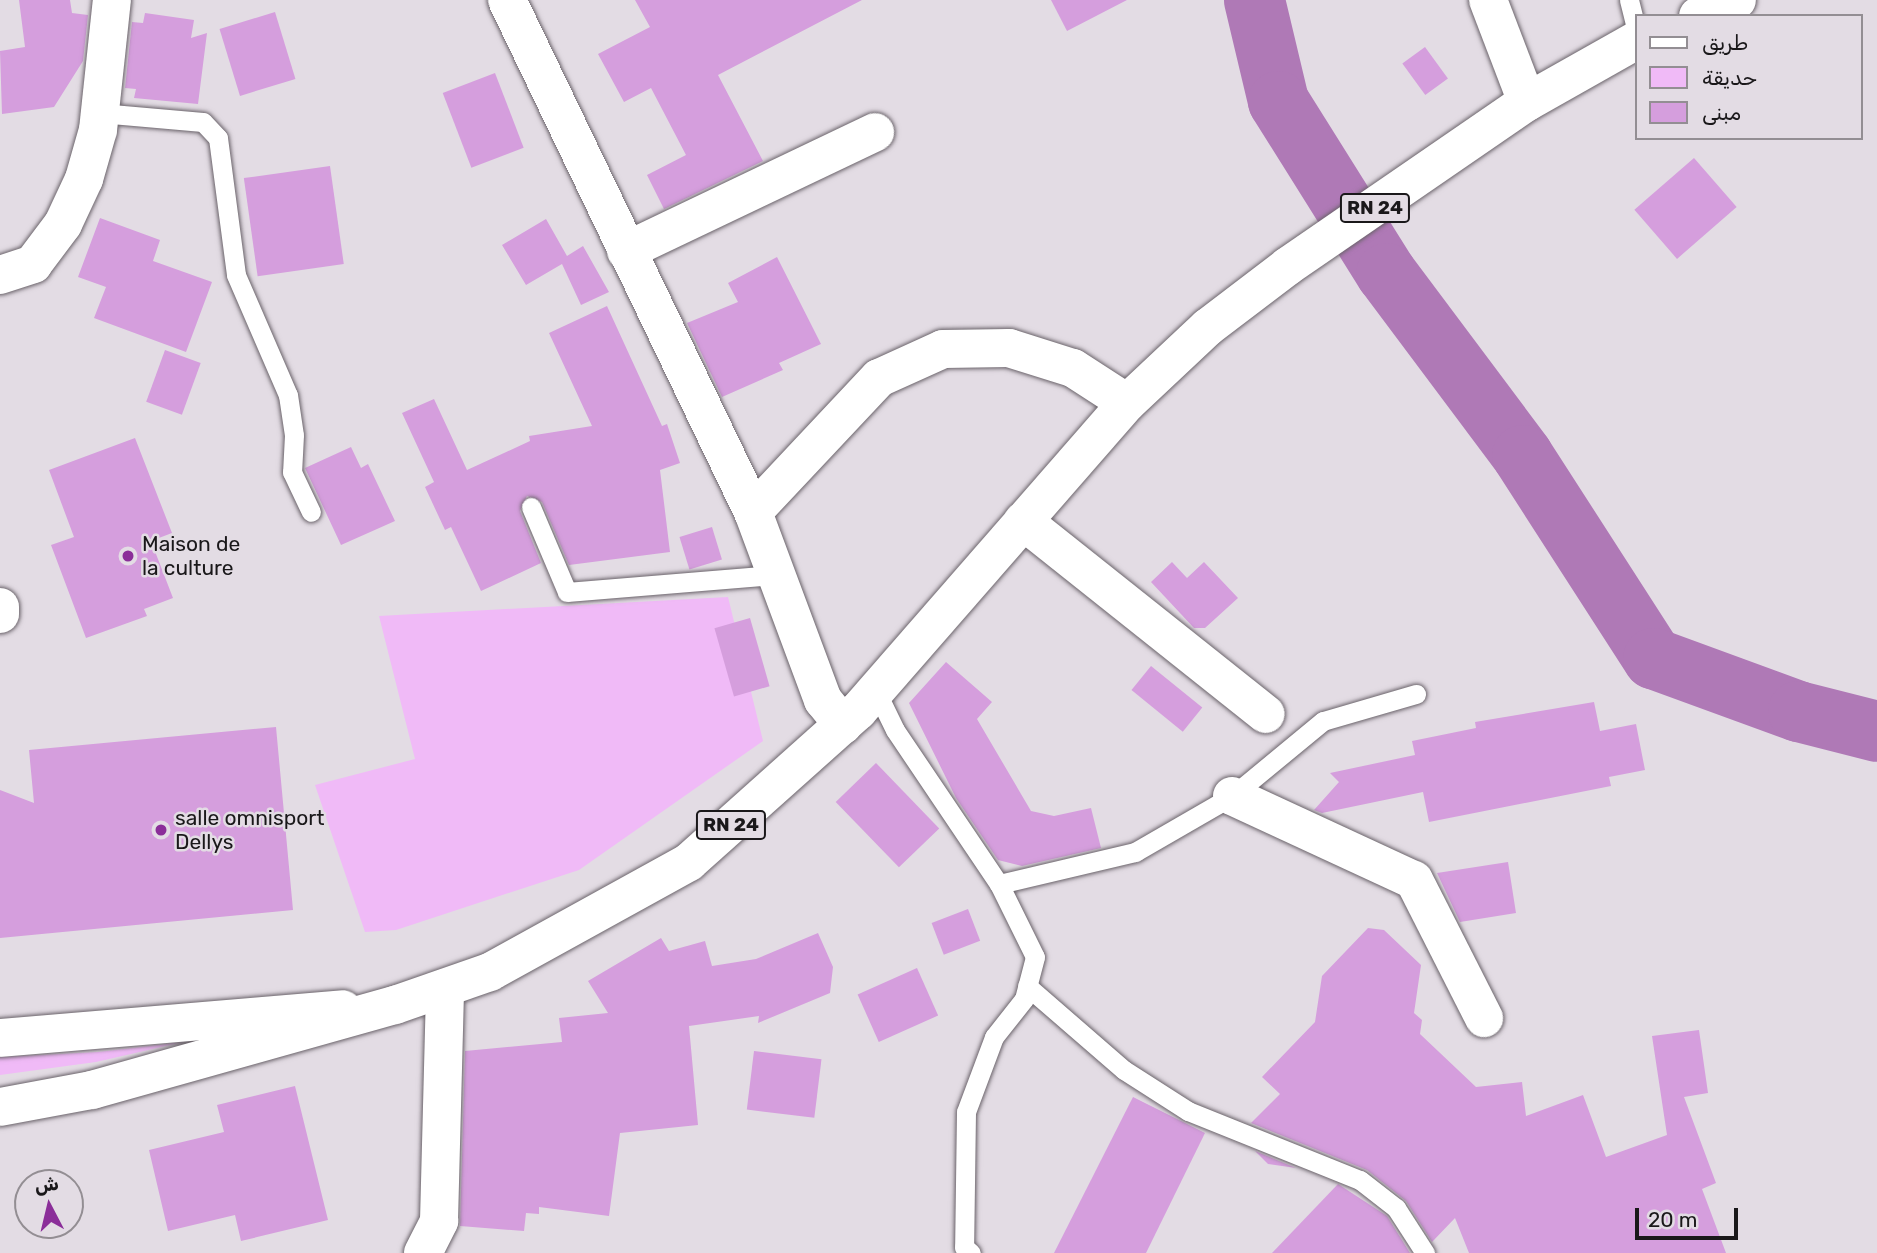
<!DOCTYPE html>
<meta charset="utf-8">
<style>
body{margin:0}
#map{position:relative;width:1877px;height:1253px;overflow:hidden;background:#e3dce4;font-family:Rubik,"Noto Sans Arabic",sans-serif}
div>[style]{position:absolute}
.green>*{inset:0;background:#f0baf7}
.river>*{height:61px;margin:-30.5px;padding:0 30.5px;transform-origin:30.5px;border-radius:30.5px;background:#af79b6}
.building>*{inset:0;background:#d59edd;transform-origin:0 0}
.roads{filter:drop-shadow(0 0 2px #6a636a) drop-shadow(0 0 2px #6a636a)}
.lane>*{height:19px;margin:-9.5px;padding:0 9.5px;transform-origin:9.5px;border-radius:9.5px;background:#fff}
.street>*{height:38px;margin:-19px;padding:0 19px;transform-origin:19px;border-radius:19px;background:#fff}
.primary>*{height:38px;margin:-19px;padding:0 19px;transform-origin:19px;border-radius:19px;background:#fff}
.dots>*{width:19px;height:19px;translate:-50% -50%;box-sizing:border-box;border:4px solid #e3dce4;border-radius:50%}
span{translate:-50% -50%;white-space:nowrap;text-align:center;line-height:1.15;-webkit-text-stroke:5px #e3dce4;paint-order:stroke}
.shield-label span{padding:2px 5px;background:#e3dce4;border:2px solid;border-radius:5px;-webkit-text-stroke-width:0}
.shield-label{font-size:19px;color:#1a181a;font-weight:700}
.poi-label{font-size:21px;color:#1a181a}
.left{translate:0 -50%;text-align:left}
.legend{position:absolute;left:1635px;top:14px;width:228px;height:126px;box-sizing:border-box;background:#e3dce4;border:2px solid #938e93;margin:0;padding:9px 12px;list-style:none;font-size:21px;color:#1a181a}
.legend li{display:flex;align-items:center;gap:14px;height:35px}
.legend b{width:35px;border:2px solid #938e93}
.north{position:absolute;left:14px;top:1169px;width:70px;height:70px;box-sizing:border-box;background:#e3dce4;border:2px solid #938e93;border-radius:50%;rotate:353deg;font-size:19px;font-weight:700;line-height:28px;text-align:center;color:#1a181a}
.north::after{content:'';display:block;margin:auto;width:24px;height:32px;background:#8b2e99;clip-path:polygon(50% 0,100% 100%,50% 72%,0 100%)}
.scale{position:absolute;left:1635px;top:1208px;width:103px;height:32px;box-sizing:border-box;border:4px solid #1a181a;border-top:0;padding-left:9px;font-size:21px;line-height:24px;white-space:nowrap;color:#1a181a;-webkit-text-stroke:5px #e3dce4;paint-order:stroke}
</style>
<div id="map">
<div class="green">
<div style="clip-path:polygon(728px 597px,763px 741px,579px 870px,396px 930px,365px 932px,315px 785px,415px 759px,379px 616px)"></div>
<div style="clip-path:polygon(183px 1042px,96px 1062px,0 1075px,0 1057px,98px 1052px)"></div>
</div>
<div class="river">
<div style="left:1254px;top:0;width:104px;rotate:76.6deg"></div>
<div style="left:1278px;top:101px;width:203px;rotate:57.9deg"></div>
<div style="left:1386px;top:273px;width:227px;rotate:53.2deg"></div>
<div style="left:1522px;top:455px;width:242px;rotate:57.2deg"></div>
<div style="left:1653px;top:658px;width:154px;rotate:20.1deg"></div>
<div style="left:1798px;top:711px;width:81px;rotate:14.2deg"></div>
</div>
<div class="building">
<div style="clip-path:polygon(19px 0,70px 0,72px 13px,88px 15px,83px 61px,54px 107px,2px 114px,0 51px,25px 47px)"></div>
<div style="clip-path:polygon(635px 0,862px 0,718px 75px,763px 161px,664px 209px,647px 175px,686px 155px,651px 88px,624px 102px,598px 54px,650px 27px)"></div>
<div style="clip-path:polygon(1051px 0,1127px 0,1067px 31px)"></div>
<div style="left:275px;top:12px;width:70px;height:58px;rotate:73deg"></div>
<div style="clip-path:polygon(145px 13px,194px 20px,191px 38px,207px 33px,198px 104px,134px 98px,136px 89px,125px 88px,132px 22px,143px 23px)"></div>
<div style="left:1425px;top:47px;width:39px;height:28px;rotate:54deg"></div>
<div style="left:495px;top:73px;width:80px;height:56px;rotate:69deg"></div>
<div style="left:1694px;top:158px;width:65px;height:79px;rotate:49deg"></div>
<div style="left:330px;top:166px;width:99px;height:87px;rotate:82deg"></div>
<div style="clip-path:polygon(100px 218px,160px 240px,153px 261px,212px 282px,186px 352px,94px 318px,106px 287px,78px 277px)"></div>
<div style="clip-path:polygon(546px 219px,567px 256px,583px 246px,609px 292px,581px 305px,562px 264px,526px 285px,502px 245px)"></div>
<div style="clip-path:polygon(777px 257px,821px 344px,779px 363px,783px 370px,722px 397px,687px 323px,738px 302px,728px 283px)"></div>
<div style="clip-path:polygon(607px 306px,662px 426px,667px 424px,680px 463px,660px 470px,670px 552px,569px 565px,542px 502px,527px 496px,520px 511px,541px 563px,481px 591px,451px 527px,445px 530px,425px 487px,434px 482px,402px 413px,434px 399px,467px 470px,530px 441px,529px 436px,592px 426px,549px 333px)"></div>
<div style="left:165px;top:350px;width:38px;height:55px;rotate:20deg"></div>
<div style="clip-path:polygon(135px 438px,172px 533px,151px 541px,173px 598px,144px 609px,147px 616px,86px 638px,51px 545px,74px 537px,49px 470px)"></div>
<div style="clip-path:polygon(351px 447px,361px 468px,368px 464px,395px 521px,341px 545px,305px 468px)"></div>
<div style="left:712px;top:527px;width:34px;height:34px;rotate:73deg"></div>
<div style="clip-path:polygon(1172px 562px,1187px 578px,1204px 562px,1238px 598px,1205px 628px,1194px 628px,1151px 582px)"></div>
<div style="left:750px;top:618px;width:71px;height:37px;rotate:74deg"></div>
<div style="clip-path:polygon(946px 662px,992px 702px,977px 719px,1031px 811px,1054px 816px,1091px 808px,1101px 848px,1022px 866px,998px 860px,956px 798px,909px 703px)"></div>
<div style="left:1151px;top:666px;width:66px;height:31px;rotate:39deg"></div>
<div style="clip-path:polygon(1594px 702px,1600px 731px,1636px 724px,1645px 770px,1609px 777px,1611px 786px,1429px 822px,1423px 792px,1322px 813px,1314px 810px,1339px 782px,1330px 773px,1415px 755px,1412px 741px,1476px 728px,1475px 722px)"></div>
<div style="clip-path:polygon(276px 727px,293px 910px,0 938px,0 790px,34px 803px,29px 750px)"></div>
<div style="left:876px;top:763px;width:91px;height:56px;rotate:46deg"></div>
<div style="clip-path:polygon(1508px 862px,1516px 913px,1460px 922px,1437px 873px)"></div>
<div style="left:968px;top:909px;width:34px;height:39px;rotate:69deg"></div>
<div style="clip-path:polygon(1368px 928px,1384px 930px,1421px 965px,1414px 1013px,1422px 1020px,1420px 1034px,1476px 1087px,1522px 1082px,1526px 1116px,1583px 1095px,1606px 1157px,1667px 1135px,1652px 1036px,1699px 1030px,1708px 1093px,1684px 1097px,1716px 1183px,1702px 1189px,1726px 1253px,1469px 1253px,1455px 1218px,1432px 1242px,1406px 1201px,1367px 1170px,1251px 1123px,1280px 1094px,1262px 1077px,1315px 1022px,1322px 976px)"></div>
<div style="clip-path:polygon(818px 933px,833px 967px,830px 993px,758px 1023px,759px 1016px,689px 1026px,698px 1125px,620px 1133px,609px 1216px,539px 1207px,539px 1214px,526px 1213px,524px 1231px,460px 1226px,465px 1051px,562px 1042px,559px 1018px,608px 1013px,588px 981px,661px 938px,669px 951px,705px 941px,712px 966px,756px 959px)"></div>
<div style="left:917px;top:968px;width:52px;height:65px;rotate:66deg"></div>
<div style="left:754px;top:1051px;width:68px;height:59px;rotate:7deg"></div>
<div style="clip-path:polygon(295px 1086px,328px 1220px,241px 1241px,235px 1215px,168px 1231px,149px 1150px,224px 1132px,217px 1105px)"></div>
<div style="clip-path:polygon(1133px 1097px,1205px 1133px,1146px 1253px,1054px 1253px)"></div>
<div style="clip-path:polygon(1255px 1151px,1296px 1168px,1268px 1164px)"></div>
<div style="clip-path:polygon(1338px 1184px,1387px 1216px,1410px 1253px,1272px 1253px)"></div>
</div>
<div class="roads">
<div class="lane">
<div style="left:1629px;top:0;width:34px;rotate:76deg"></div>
<div style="left:100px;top:113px;width:103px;rotate:5deg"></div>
<div style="left:203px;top:122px;width:22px;rotate:47deg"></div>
<div style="left:218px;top:138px;width:138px;rotate:82.5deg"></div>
<div style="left:236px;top:275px;width:131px;rotate:66.6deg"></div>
<div style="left:288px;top:395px;width:40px;rotate:81.5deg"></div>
<div style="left:294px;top:435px;width:37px;rotate:93deg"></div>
<div style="left:292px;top:472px;width:44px;rotate:64.6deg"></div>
<div style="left:531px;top:507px;width:92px;rotate:67deg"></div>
<div style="left:567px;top:592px;width:210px;rotate:-4.7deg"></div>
<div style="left:876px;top:691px;width:43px;rotate:64deg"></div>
<div style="left:895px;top:730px;width:186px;rotate:56deg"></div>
<div style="left:999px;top:884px;width:81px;rotate:63.7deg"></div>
<div style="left:1035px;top:957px;width:43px;rotate:104.7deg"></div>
<div style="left:1024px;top:999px;width:48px;rotate:128.3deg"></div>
<div style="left:994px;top:1037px;width:80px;rotate:110.5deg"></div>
<div style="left:966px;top:1112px;width:135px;rotate:90.8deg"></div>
<div style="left:964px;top:1247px;width:9px;rotate:41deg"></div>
<div style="left:999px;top:884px;width:140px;rotate:-13.2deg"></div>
<div style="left:1135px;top:852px;width:112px;rotate:-30deg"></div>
<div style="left:1232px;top:796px;width:118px;rotate:-39.5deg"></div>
<div style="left:1323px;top:721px;width:97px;rotate:-16.2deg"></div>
<div style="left:1027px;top:986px;width:128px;rotate:40.9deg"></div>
<div style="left:1124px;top:1070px;width:76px;rotate:32.6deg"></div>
<div style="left:1188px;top:1111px;width:185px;rotate:21.9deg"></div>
<div style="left:1360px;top:1180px;width:46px;rotate:37.9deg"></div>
<div style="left:1396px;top:1208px;width:54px;rotate:57.2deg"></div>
</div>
<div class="street">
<div style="left:507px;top:0;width:568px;rotate:64.34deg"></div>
<div style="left:753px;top:512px;width:201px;rotate:69.6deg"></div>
<div style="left:823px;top:700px;width:32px;rotate:51deg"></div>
<div style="left:1488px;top:0;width:109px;rotate:69.1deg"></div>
<div style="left:626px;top:251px;width:276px;rotate:-25.5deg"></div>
<div style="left:0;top:275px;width:35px;rotate:-18deg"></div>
<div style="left:33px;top:264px;width:50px;rotate:-53.1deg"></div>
<div style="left:63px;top:224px;width:50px;rotate:-65deg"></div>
<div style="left:84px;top:179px;width:51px;rotate:-74.1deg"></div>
<div style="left:98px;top:130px;width:131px;rotate:-83.9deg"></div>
<div style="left:753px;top:512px;width:184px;rotate:-46.8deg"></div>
<div style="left:879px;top:378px;width:70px;rotate:-24.4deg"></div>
<div style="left:943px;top:349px;width:66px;rotate:-0.9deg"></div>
<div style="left:1009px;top:348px;width:67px;rotate:17.4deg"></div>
<div style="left:1073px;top:368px;width:64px;rotate:32.9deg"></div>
<div style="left:1023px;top:521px;width:310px;rotate:38.5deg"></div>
<div style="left:0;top:607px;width:7px;rotate:90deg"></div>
<div style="left:1232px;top:796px;width:200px;rotate:24.8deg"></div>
<div style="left:1414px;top:880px;width:155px;rotate:63.1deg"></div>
<div style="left:0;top:1038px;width:344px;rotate:-4.8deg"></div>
<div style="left:423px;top:1253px;width:36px;rotate:-63deg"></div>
<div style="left:439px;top:1221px;width:233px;rotate:-88.5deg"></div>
</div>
<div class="primary">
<div style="left:1698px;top:16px;width:42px;rotate:-22.3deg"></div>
<div style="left:0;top:1107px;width:94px;rotate:-10.5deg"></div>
<div style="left:92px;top:1090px;width:315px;rotate:-15.7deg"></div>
<div style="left:395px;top:1005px;width:101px;rotate:-19.2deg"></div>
<div style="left:490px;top:972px;width:227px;rotate:-28.9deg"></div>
<div style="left:689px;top:862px;width:227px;rotate:-41.8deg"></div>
<div style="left:858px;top:711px;width:409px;rotate:-48.9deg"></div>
<div style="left:1127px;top:403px;width:111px;rotate:-43.2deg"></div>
<div style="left:1208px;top:327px;width:101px;rotate:-37.3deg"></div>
<div style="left:1288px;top:266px;width:290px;rotate:-34.5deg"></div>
<div style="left:1527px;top:102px;width:126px;rotate:-29.4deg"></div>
</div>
</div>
<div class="dots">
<div style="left:128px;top:556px;background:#8b2e99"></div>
<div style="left:161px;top:830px;background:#8b2e99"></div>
</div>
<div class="shield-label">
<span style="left:1375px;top:208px">RN 24</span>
<span style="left:731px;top:825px">RN 24</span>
</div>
<div class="poi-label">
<span class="left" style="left:142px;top:556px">Maison de<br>la culture</span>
<span class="left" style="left:175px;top:830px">salle omnisport<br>Dellys</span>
</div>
<ul class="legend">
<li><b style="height:9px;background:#fff"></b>طريق</li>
<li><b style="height:19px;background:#f0baf7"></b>حديقة</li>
<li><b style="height:19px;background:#d59edd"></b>مبنى</li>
</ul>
<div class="north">ش</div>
<div class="scale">20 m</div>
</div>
